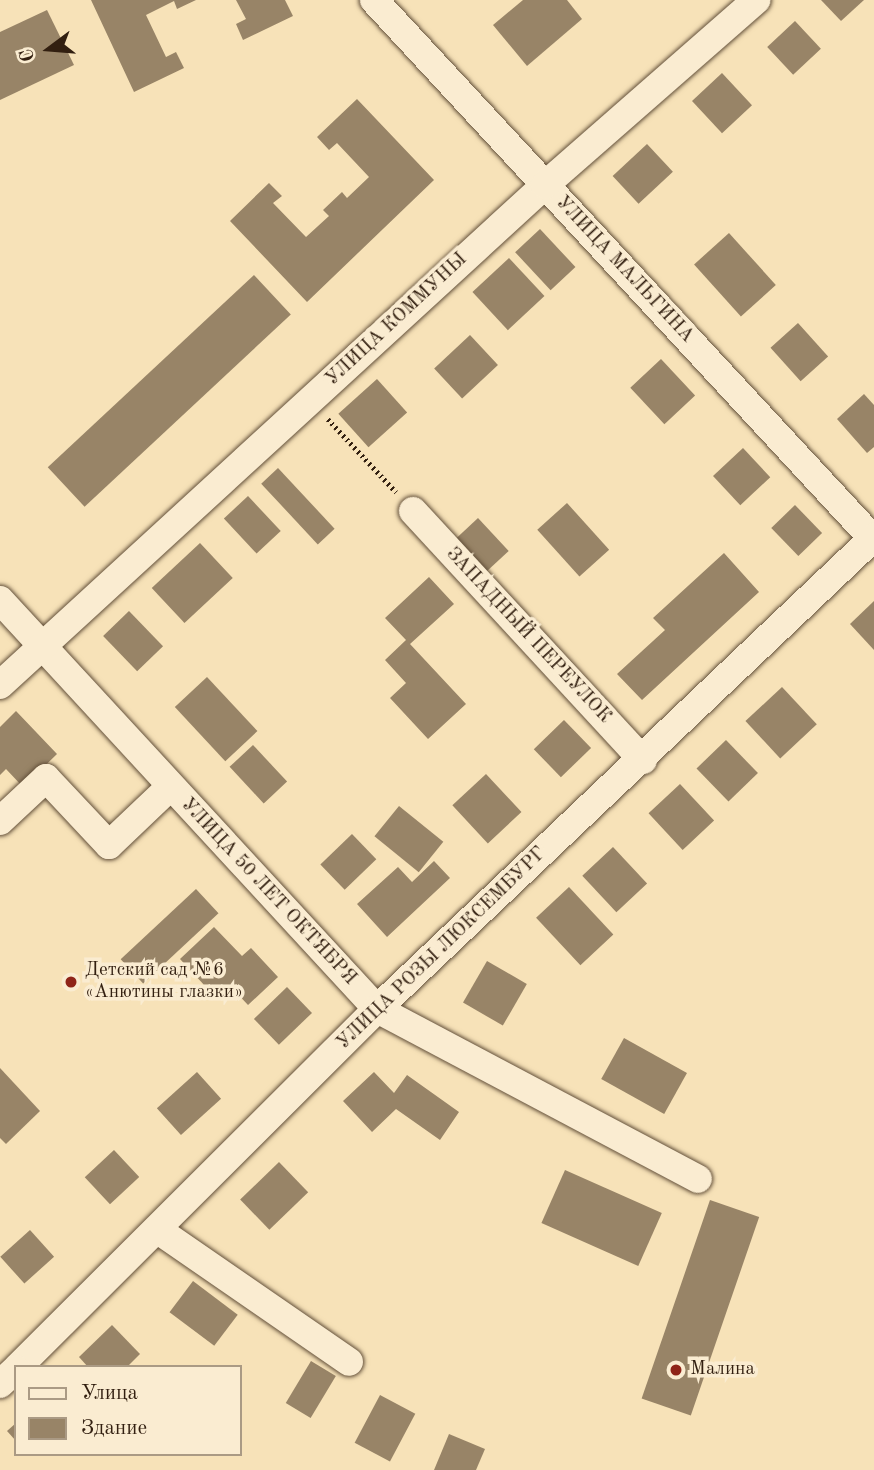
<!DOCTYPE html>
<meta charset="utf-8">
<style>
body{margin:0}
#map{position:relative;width:874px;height:1470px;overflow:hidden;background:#f7e2b8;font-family:"Old Standard TT",serif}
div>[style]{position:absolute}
.building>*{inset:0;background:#988467;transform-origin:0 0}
.path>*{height:4.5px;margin-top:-2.25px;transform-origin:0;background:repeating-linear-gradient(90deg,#321f10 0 2px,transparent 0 5.5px)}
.roads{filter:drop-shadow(0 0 2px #63503a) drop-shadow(0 0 2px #63503a)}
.minor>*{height:28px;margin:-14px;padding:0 14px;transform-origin:14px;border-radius:14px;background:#faecd1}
.dots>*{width:19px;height:19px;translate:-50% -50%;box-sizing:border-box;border:4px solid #faecd1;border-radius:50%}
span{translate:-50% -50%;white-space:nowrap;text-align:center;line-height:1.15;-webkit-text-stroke:7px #faecd1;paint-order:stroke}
.street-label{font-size:19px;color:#321f10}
.poi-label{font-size:19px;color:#321f10}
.left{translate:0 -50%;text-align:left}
.legend{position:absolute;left:14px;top:1365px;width:228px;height:91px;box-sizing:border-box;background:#faecd1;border:2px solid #aa9a84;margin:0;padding:9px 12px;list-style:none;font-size:21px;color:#321f10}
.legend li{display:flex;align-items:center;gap:14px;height:35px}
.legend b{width:35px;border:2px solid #aa9a84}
.north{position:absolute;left:14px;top:14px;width:70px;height:70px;-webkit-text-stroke:5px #faecd1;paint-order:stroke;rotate:254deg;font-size:19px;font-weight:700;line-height:28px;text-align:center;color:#321f10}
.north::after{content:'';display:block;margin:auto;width:24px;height:32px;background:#321f10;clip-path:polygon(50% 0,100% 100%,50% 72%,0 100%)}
</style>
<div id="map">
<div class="building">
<div style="clip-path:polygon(91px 0,196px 0,177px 9px,174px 1px,146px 15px,166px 57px,176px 52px,184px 68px,134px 92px)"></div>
<div style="clip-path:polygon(236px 0,285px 0,293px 16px,243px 40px,236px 24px,246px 19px)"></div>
<div style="clip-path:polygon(523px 0,567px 0,582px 19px,527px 66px,493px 25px)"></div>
<div style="clip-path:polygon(821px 0,864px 0,841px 21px)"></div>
<div style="clip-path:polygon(47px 10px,74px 65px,0 100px,0 32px)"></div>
<div style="left:795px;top:21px;width:38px;height:38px;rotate:47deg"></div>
<div style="left:722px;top:73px;width:44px;height:41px;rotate:47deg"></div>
<div style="clip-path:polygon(357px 99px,434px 180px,307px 302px,230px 221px,269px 183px,282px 196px,273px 203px,306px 237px,329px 216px,323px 210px,342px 192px,347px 198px,369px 177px,337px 143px,329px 150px,317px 137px)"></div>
<div style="left:647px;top:144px;width:38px;height:47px;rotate:47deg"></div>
<div style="left:540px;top:229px;width:52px;height:34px;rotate:47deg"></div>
<div style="left:729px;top:233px;width:70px;height:47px;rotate:48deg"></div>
<div style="left:509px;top:258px;width:52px;height:50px;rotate:47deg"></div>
<div style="left:254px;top:275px;width:54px;height:282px;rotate:47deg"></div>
<div style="left:798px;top:323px;width:45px;height:37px;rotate:48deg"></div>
<div style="left:470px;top:335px;width:41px;height:49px;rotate:47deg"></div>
<div style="left:661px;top:359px;width:50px;height:42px;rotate:47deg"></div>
<div style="left:377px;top:379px;width:45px;height:52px;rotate:48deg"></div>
<div style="clip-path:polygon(864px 394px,874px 405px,874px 447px,867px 453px,837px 419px)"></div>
<div style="left:743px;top:448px;width:40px;height:41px;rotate:47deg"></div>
<div style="left:278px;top:468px;width:83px;height:23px;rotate:47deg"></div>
<div style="left:248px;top:496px;width:48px;height:33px;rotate:47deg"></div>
<div style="left:567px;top:503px;width:63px;height:40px;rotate:48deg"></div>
<div style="left:795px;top:505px;width:39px;height:33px;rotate:46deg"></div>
<div style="left:478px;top:518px;width:45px;height:34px;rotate:47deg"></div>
<div style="left:200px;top:543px;width:48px;height:66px;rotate:47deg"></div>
<div style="clip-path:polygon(724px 553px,759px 592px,642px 700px,617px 674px,665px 630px,653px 618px)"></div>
<div style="clip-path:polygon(429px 577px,454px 604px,410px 644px,466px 704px,428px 739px,390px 698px,406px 683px,385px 660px,406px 640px,385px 618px)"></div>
<div style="clip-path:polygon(874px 601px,874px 650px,850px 624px)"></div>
<div style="left:129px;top:611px;width:49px;height:36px;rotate:46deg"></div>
<div style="left:207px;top:677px;width:74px;height:44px;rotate:47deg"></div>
<div style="left:782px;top:687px;width:51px;height:50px;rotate:47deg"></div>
<div style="clip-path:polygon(16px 711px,57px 754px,23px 787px,6px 769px,0 775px,0 727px)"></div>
<div style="left:564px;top:720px;width:39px;height:42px;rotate:46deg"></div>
<div style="left:726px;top:740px;width:46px;height:41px;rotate:46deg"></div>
<div style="left:253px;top:745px;width:50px;height:32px;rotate:47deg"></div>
<div style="left:486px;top:774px;width:52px;height:46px;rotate:47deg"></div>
<div style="left:680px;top:784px;width:50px;height:43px;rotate:47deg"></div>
<div style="left:399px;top:806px;width:57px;height:39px;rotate:39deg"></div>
<div style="left:352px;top:834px;width:35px;height:44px;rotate:46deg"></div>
<div style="left:613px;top:847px;width:50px;height:42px;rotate:47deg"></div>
<div style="clip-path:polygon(434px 861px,450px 878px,387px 937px,357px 904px,398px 867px,412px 882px)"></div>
<div style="left:569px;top:887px;width:65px;height:45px;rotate:47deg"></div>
<div style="left:196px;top:889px;width:33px;height:103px;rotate:47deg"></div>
<div style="clip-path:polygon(214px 927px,242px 956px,251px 948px,278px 977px,248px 1005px,232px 988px,218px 1000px,180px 959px)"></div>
<div style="left:487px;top:961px;width:46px;height:48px;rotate:30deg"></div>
<div style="left:287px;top:987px;width:36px;height:46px;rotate:46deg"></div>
<div style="left:624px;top:1038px;width:72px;height:47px;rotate:29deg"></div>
<div style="clip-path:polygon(0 1068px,40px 1111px,6px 1144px,0 1138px)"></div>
<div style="left:197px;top:1072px;width:36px;height:54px;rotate:48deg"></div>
<div style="clip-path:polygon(374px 1072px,394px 1093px,407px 1075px,459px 1112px,440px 1140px,396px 1109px,372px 1132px,343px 1101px)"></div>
<div style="left:114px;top:1150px;width:37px;height:40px;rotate:47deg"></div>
<div style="left:279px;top:1162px;width:42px;height:54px;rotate:46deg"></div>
<div style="left:565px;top:1170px;width:106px;height:58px;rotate:24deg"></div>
<div style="left:710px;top:1200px;width:52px;height:210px;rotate:19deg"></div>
<div style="left:30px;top:1230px;width:36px;height:40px;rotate:48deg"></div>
<div style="left:193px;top:1281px;width:56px;height:39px;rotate:37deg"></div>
<div style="clip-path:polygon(112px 1325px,140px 1354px,127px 1367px,88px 1367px,79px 1357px)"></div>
<div style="left:311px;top:1361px;width:29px;height:49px;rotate:31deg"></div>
<div style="left:380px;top:1395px;width:40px;height:54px;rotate:28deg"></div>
<div style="clip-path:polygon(16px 1423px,16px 1441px,7px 1431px)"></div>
<div style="clip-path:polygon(449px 1434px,485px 1449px,476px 1470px,434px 1470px)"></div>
</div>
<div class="path">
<div style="left:328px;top:419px;width:100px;rotate:47deg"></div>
</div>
<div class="roads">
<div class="minor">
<div style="left:374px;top:0;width:736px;rotate:47.2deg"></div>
<div style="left:413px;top:511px;width:339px;rotate:47.3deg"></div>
<div style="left:0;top:600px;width:556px;rotate:47.33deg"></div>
<div style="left:377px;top:1009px;width:363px;rotate:27.9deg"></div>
<div style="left:0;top:685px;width:740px;rotate:-42.53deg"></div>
<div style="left:545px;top:185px;width:281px;rotate:-41.2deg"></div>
<div style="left:0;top:821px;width:63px;rotate:-43.1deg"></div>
<div style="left:46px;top:778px;width:92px;rotate:46.8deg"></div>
<div style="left:109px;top:845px;width:84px;rotate:-43.6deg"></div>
<div style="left:158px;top:1230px;width:232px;rotate:34.6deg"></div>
<div style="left:18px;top:1367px;width:507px;rotate:-44.92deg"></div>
<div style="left:377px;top:1009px;width:685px;rotate:-43.52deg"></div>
<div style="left:0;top:1384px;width:22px;rotate:-43deg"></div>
</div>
</div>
<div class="dots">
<div style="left:71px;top:982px;background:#8f2418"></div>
<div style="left:676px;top:1370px;background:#8f2418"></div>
</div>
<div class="street-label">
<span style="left:624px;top:270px;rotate:47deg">УЛИЦА МАЛЬГИНА</span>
<span style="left:397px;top:320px;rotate:-43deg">УЛИЦА КОММУНЫ</span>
<span style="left:528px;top:636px;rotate:47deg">ЗАПАДНЫЙ ПЕРЕУЛОК</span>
<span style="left:268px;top:892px;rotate:47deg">УЛИЦА 50 ЛЕТ ОКТЯБРЯ</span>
<span style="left:442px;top:949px;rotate:-44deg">УЛИЦА РОЗЫ ЛЮКСЕМБУРГ</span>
</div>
<div class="poi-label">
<span class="left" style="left:85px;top:982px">Детский сад №6<br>«Анютины глазки»</span>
<span class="left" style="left:690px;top:1370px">Малина</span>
</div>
<ul class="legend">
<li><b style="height:9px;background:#faecd1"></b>Улица</li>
<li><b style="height:19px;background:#988467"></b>Здание</li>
</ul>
<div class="north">С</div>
</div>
